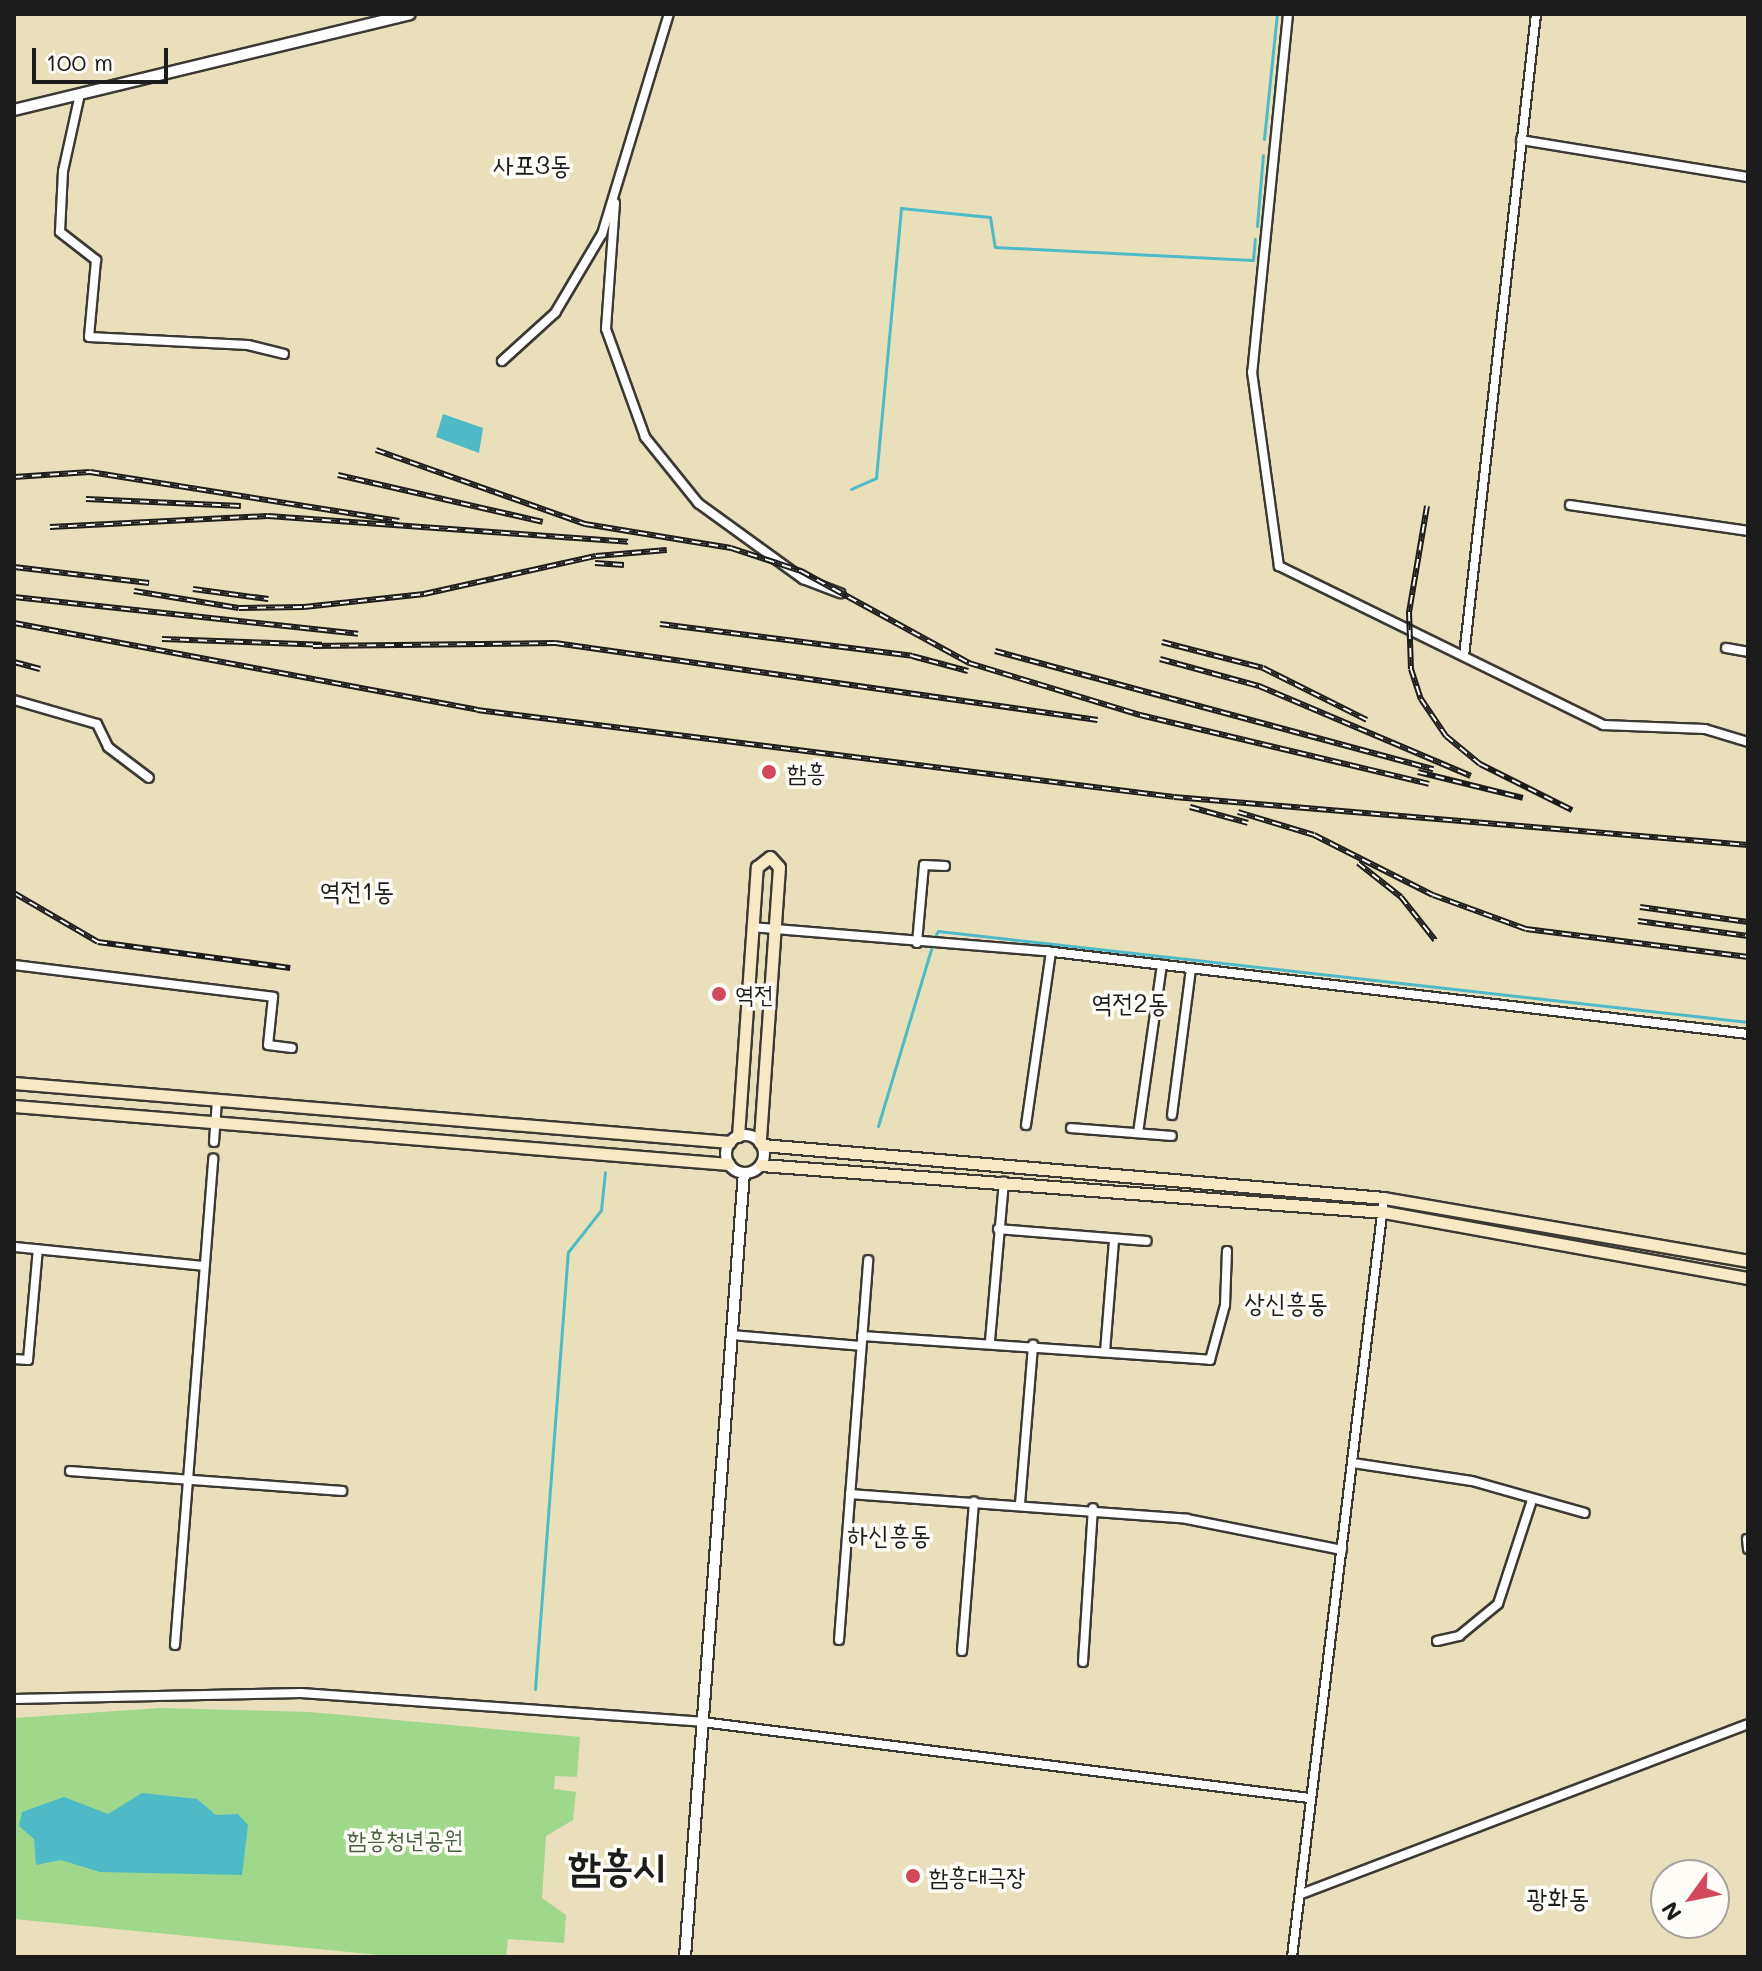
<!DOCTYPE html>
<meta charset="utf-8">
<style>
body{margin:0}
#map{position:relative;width:1762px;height:1971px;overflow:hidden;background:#e9dfba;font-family:Mali,"Poor Story",sans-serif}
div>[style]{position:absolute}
.green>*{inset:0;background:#9fd88a}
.water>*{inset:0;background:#4ebac8}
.stream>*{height:3px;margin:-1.5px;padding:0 1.5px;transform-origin:1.5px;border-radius:1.5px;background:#4ebac8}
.roads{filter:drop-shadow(2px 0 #3b3934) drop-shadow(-2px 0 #3b3934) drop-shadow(0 2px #3b3934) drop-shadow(0 -2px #3b3934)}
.minor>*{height:8px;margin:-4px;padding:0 4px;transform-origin:4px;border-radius:4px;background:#fff}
.tertiary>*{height:10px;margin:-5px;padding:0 5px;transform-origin:5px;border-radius:5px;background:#fff}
.tertiary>.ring{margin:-5px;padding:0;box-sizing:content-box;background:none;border:10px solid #fff;border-radius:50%}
.secondary>*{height:11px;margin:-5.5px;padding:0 5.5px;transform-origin:5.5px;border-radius:5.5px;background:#f7e9c3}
.rail>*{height:6px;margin-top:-3px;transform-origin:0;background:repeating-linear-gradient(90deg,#fdfcf7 0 9px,#1c1c1c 0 18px);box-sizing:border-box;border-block:2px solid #1c1c1c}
.dots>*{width:22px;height:22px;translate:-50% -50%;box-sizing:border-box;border:4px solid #fdfcf7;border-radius:50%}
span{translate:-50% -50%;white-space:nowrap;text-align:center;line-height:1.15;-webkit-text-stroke:7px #fdfcf7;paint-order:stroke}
.poi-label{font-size:24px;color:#1c1c1c}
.left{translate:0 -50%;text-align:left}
.park-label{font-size:24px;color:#4a5e42}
.neighbourhood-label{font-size:26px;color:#1c1c1c}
.town-label{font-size:40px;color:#1c1c1c;font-weight:700}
.frame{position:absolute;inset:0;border:16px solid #1c1c1c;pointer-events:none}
.north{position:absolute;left:1650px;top:1859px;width:80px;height:80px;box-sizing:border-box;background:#fdfcf7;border:2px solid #a3a29f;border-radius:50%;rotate:237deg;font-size:22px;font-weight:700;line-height:32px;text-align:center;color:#1c1c1c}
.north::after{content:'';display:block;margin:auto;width:28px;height:36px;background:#d1495b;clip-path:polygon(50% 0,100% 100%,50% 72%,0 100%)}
.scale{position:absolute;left:32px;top:48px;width:136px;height:36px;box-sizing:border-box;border:4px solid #1c1c1c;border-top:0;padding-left:10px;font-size:24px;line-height:28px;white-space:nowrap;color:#1c1c1c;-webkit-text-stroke:6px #fdfcf7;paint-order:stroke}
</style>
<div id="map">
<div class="green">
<div style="clip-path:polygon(160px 1708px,310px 1712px,580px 1737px,577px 1777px,555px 1776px,554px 1789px,576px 1792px,573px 1820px,546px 1836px,542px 1898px,566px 1915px,564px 1943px,508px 1939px,506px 1957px,400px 1957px,14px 1919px,14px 1718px)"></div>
</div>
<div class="water">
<div style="clip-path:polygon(443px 414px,483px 428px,479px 453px,436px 437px)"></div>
<div style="clip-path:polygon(142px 1793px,197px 1799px,216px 1815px,238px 1814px,248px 1825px,242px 1875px,100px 1872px,61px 1860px,36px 1865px,34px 1839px,19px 1826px,22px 1812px,64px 1797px,108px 1814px)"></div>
</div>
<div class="stream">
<div style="left:1264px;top:139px;width:126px;rotate:-84.1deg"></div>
<div style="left:1257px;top:226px;width:71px;rotate:-85.2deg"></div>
<div style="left:851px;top:489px;width:27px;rotate:-24deg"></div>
<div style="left:876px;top:478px;width:271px;rotate:-84.7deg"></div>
<div style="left:901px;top:208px;width:89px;rotate:5.8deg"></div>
<div style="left:990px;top:217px;width:30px;rotate:81deg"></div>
<div style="left:995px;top:247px;width:258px;rotate:2.9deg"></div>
<div style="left:1253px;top:260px;width:21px;rotate:-85deg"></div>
<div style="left:934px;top:938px;width:8px;rotate:-60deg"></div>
<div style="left:938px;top:931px;width:815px;rotate:6.41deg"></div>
<div style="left:878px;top:1126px;width:185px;rotate:-73.3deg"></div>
<div style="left:535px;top:1689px;width:438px;rotate:-85.7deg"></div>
<div style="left:568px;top:1252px;width:53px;rotate:-51.8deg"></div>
<div style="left:601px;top:1210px;width:38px;rotate:-84deg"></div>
</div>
<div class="roads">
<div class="minor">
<div style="left:1288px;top:14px;width:360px;rotate:95.7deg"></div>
<div style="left:1252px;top:372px;width:196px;rotate:82.1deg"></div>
<div style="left:1279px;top:566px;width:361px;rotate:26.1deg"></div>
<div style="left:1603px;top:725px;width:102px;rotate:2.2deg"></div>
<div style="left:1705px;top:729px;width:45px;rotate:16.8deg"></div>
<div style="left:80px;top:94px;width:79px;rotate:102.4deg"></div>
<div style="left:63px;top:171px;width:61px;rotate:92.8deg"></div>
<div style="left:60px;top:232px;width:46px;rotate:37.9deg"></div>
<div style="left:96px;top:260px;width:77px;rotate:95.2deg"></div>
<div style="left:89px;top:337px;width:159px;rotate:2.9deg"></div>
<div style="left:248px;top:345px;width:37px;rotate:14deg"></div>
<div style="left:1521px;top:140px;width:230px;rotate:9.3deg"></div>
<div style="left:615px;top:203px;width:126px;rotate:94.1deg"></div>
<div style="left:606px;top:329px;width:115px;rotate:70.1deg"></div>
<div style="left:645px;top:437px;width:85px;rotate:51.2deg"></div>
<div style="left:698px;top:503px;width:130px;rotate:35.9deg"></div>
<div style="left:803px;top:579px;width:40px;rotate:21deg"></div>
<div style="left:502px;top:361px;width:72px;rotate:-42.2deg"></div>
<div style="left:555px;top:313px;width:92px;rotate:-59.3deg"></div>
<div style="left:602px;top:234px;width:230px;rotate:-73.1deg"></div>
<div style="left:1570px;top:505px;width:180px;rotate:8.3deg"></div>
<div style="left:1726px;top:648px;width:22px;rotate:10deg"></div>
<div style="left:1464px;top:656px;width:646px;rotate:-83.6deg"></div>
<div style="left:14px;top:700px;width:86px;rotate:16.1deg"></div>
<div style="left:97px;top:724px;width:25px;rotate:64deg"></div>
<div style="left:108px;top:747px;width:51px;rotate:37.1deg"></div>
<div style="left:752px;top:927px;width:294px;rotate:4.7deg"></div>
<div style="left:1045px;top:951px;width:708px;rotate:6.73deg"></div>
<div style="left:917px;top:943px;width:78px;rotate:-84.9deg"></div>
<div style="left:924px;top:865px;width:21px;rotate:3deg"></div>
<div style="left:14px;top:965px;width:261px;rotate:7deg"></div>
<div style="left:273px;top:997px;width:48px;rotate:95.9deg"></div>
<div style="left:268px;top:1045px;width:24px;rotate:7deg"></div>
<div style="left:1172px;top:1115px;width:148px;rotate:-82.6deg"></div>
<div style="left:1026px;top:1125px;width:175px;rotate:-81.8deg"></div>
<div style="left:1071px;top:1128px;width:101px;rotate:4.5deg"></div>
<div style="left:1138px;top:1133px;width:170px;rotate:-81.9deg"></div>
<div style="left:214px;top:1142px;width:42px;rotate:-85.9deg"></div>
<div style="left:998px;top:1229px;width:149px;rotate:4.6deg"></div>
<div style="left:14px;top:1247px;width:191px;rotate:5.7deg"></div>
<div style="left:731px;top:1335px;width:130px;rotate:4.8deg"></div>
<div style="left:862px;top:1336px;width:349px;rotate:3.9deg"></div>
<div style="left:1210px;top:1360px;width:57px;rotate:-74.7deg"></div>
<div style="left:1225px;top:1305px;width:54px;rotate:-87.9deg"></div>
<div style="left:990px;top:1341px;width:160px;rotate:-85deg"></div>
<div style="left:1105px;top:1352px;width:113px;rotate:-85.4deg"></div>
<div style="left:14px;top:1359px;width:14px;rotate:4deg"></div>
<div style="left:28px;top:1360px;width:111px;rotate:-84.9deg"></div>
<div style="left:1353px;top:1463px;width:120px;rotate:8.6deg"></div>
<div style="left:1472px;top:1481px;width:117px;rotate:15.8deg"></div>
<div style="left:70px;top:1471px;width:273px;rotate:4.2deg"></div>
<div style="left:850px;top:1494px;width:338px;rotate:4.2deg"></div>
<div style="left:1187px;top:1519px;width:158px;rotate:11.3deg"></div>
<div style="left:1020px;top:1504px;width:160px;rotate:-85.3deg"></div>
<div style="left:1747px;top:1539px;width:10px;rotate:84deg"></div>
<div style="left:839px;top:1640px;width:381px;rotate:-85.6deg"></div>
<div style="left:1437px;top:1641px;width:23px;rotate:-13deg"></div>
<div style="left:1459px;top:1636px;width:50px;rotate:-39.4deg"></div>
<div style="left:1498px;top:1604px;width:109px;rotate:-71.9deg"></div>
<div style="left:175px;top:1645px;width:488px;rotate:-85.5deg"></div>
<div style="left:962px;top:1651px;width:150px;rotate:-85.4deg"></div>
<div style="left:1083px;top:1662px;width:154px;rotate:-86.3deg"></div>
<div style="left:14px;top:1699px;width:287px;rotate:-1.2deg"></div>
<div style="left:301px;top:1693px;width:402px;rotate:4.1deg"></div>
<div style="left:702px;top:1722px;width:613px;rotate:7.13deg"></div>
<div style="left:1301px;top:1894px;width:478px;rotate:-20.8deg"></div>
<div style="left:1292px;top:1957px;width:765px;rotate:-83.09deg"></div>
</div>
<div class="tertiary">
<div style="left:14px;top:110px;width:407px;rotate:-13.6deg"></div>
<div class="ring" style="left:726px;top:1135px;width:28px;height:28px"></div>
<div style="left:685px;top:1957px;width:786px;rotate:-85.7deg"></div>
</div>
<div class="secondary">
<div style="left:14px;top:1083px;width:718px;rotate:4.71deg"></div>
<div style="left:14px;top:1106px;width:717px;rotate:4.64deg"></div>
<div style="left:738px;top:1136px;width:270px;rotate:-86deg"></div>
<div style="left:757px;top:867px;width:16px;rotate:-38deg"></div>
<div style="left:770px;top:857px;width:13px;rotate:48deg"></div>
<div style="left:779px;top:867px;width:276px;rotate:94deg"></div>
<div style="left:762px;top:1145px;width:624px;rotate:4.87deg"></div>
<div style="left:1384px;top:1198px;width:369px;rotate:9.8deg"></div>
<div style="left:761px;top:1165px;width:625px;rotate:4.31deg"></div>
<div style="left:1384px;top:1212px;width:370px;rotate:10.3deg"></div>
</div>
</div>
<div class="rail">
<div style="left:376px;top:450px;width:222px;rotate:19.5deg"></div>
<div style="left:585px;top:524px;width:148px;rotate:9.3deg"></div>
<div style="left:731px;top:548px;width:74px;rotate:18.2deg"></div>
<div style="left:801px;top:571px;width:192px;rotate:28.7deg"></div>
<div style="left:969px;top:663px;width:179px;rotate:16.9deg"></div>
<div style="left:1140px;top:715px;width:297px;rotate:13.4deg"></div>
<div style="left:338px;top:475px;width:210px;rotate:12.9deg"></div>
<div style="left:14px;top:477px;width:76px;rotate:-3.8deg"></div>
<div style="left:90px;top:472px;width:313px;rotate:9deg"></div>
<div style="left:86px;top:499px;width:155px;rotate:2.6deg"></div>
<div style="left:1427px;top:506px;width:108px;rotate:99.6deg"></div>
<div style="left:1409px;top:612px;width:57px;rotate:88deg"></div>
<div style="left:1411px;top:669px;width:32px;rotate:72deg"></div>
<div style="left:1421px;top:699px;width:45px;rotate:56deg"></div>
<div style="left:1446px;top:736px;width:44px;rotate:39.5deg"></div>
<div style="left:1480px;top:764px;width:103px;rotate:26.6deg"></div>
<div style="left:50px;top:527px;width:218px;rotate:-2.9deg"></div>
<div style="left:268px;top:516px;width:361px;rotate:4.1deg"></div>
<div style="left:595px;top:563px;width:29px;rotate:4deg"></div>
<div style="left:14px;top:567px;width:136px;rotate:6.8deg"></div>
<div style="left:193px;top:589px;width:76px;rotate:7.6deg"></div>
<div style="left:134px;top:591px;width:106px;rotate:9.2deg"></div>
<div style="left:239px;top:608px;width:65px;rotate:-0.9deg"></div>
<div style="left:304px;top:607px;width:121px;rotate:-6.2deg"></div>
<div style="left:424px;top:594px;width:176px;rotate:-12.5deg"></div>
<div style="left:596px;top:556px;width:71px;rotate:-4.8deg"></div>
<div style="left:14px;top:597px;width:346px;rotate:6.1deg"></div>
<div style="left:14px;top:623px;width:471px;rotate:10.6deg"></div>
<div style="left:477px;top:710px;width:702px;rotate:7.11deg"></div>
<div style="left:1174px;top:797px;width:576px;rotate:4.78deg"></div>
<div style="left:660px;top:624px;width:254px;rotate:7.2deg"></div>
<div style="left:912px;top:656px;width:58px;rotate:15deg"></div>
<div style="left:162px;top:639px;width:160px;rotate:2.1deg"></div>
<div style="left:1162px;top:642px;width:104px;rotate:14.4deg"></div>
<div style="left:1263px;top:668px;width:116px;rotate:26.6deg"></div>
<div style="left:313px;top:646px;width:242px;rotate:-0.7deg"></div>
<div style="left:555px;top:643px;width:548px;rotate:8.07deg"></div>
<div style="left:995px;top:651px;width:454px;rotate:15.1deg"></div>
<div style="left:1160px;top:659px;width:103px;rotate:15.3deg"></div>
<div style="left:1259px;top:686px;width:230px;rotate:23deg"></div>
<div style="left:14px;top:662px;width:27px;rotate:15deg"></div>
<div style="left:1418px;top:772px;width:108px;rotate:13.9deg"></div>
<div style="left:1190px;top:807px;width:60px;rotate:15.4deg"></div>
<div style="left:1238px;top:812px;width:79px;rotate:16.8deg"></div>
<div style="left:1314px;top:835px;width:133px;rotate:26.8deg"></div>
<div style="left:1433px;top:895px;width:99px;rotate:20.1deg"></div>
<div style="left:1526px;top:929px;width:224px;rotate:7.2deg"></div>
<div style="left:1358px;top:863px;width:55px;rotate:38.3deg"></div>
<div style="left:1401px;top:897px;width:55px;rotate:51.7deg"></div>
<div style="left:14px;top:893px;width:97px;rotate:30.3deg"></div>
<div style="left:98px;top:942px;width:194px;rotate:7.7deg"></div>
<div style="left:1640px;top:907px;width:109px;rotate:7.9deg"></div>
<div style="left:1638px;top:921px;width:111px;rotate:7.8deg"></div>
</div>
<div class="dots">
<div style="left:769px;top:772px;background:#d1495b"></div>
<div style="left:719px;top:994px;background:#d1495b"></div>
<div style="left:913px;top:1876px;background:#d1495b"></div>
</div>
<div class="poi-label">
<span class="left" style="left:787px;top:772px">함흥</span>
<span class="left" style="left:735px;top:994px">역전</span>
<span class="left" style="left:929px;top:1876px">함흥대극장</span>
</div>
<div class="park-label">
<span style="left:405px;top:1839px">함흥청년공원</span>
</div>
<div class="neighbourhood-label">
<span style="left:532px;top:165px">사포3동</span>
<span style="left:357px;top:891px">역전1동</span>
<span style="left:1130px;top:1003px">역전2동</span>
<span style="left:1286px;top:1303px">상신흥동</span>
<span style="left:889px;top:1535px">하신흥동</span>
<span style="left:1558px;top:1898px">광화동</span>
</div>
<div class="town-label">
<span style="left:617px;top:1864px">함흥시</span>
</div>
<div class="frame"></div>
<div class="north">N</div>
<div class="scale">100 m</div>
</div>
